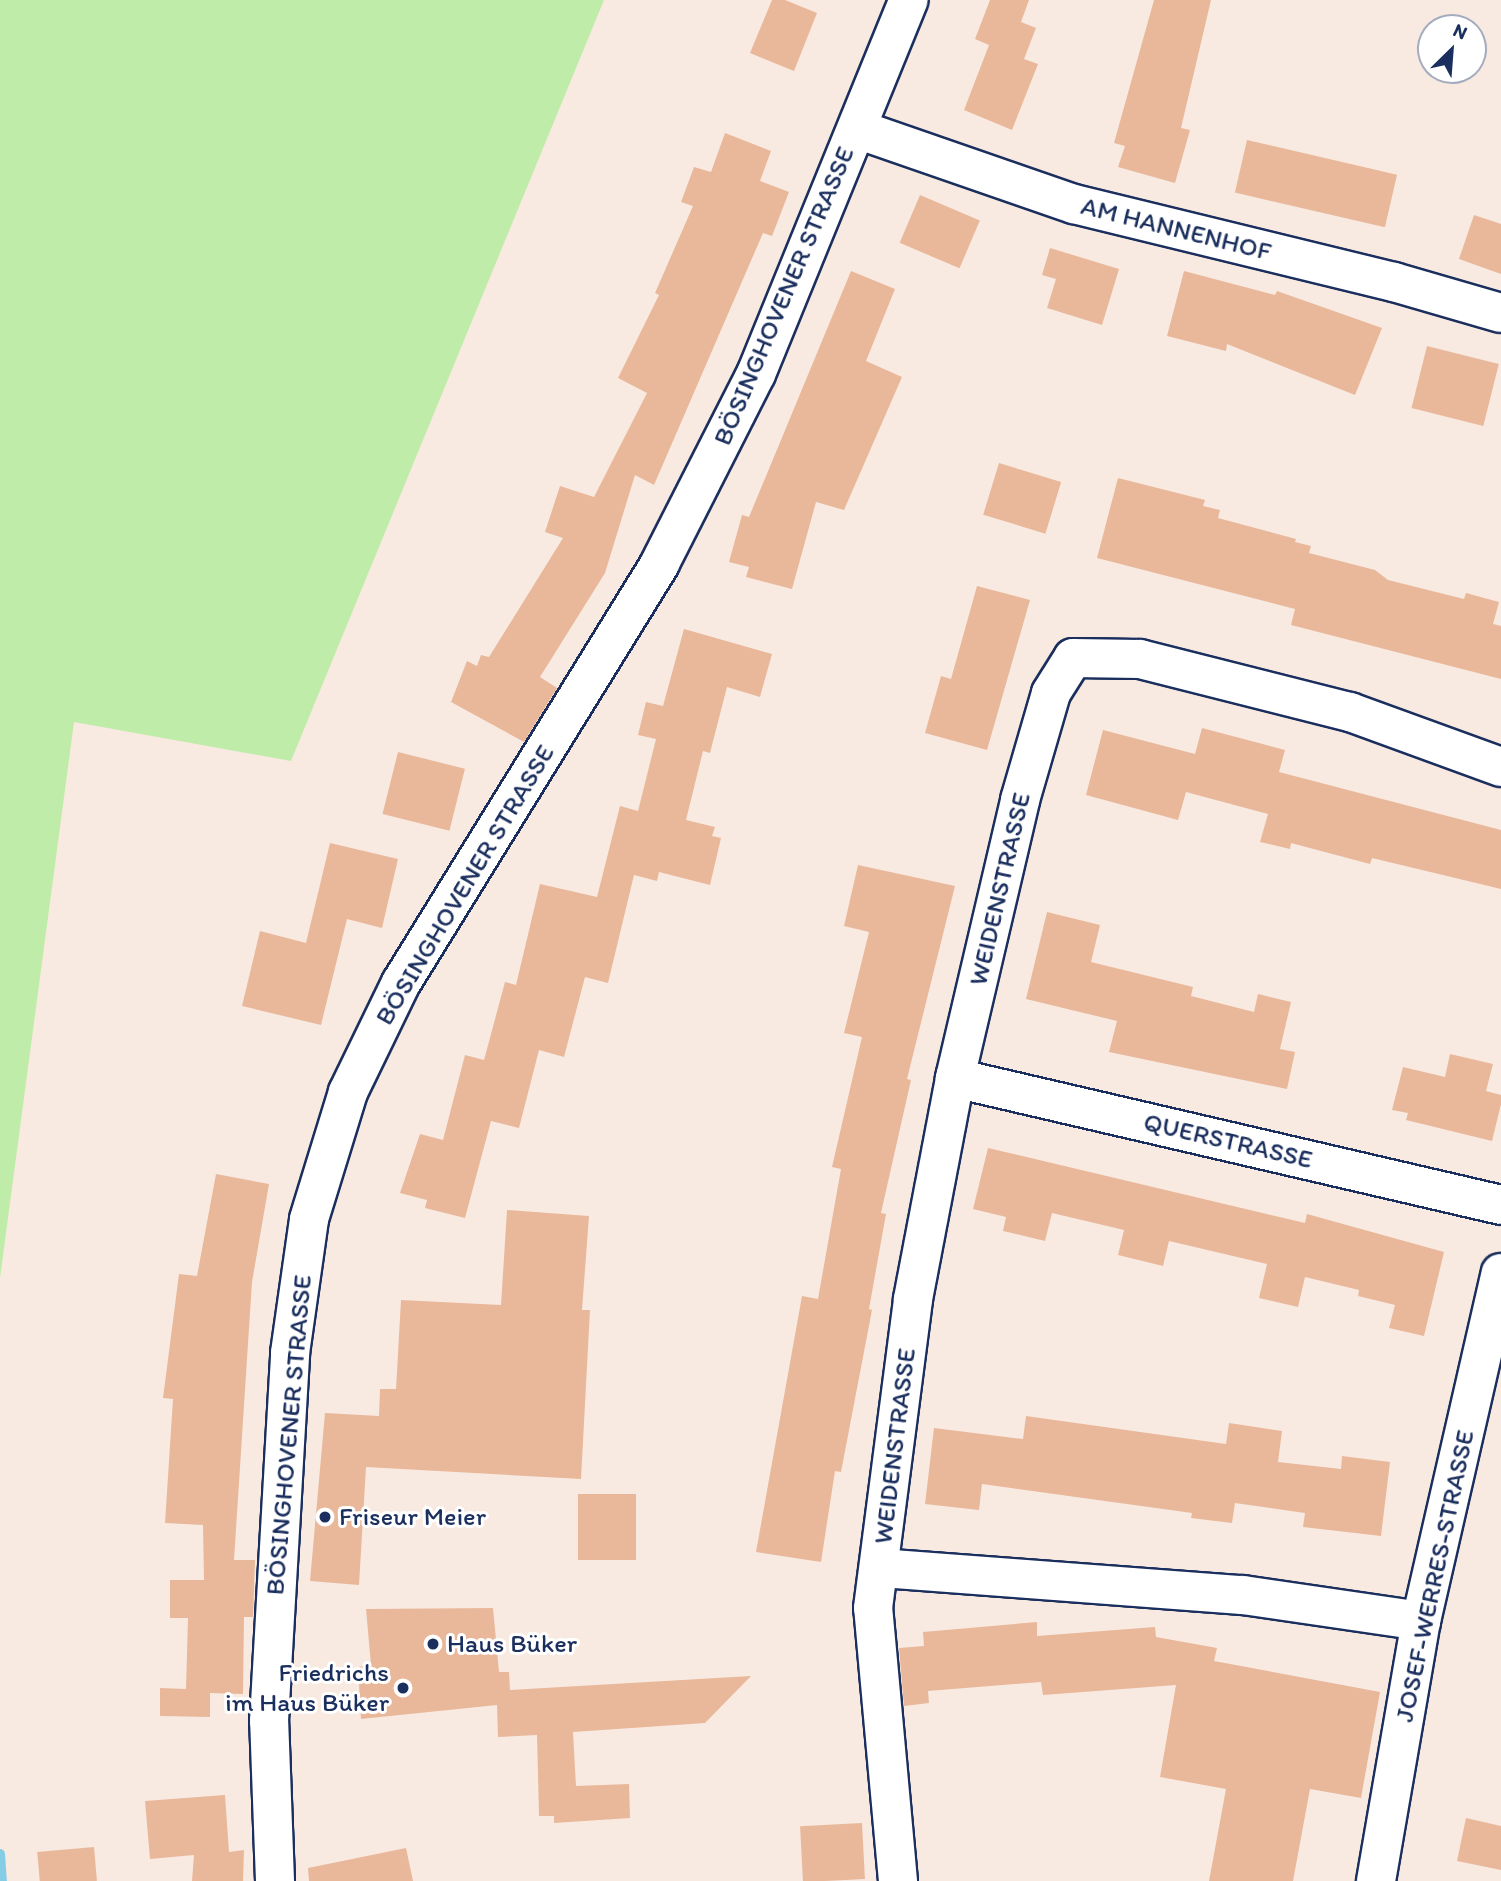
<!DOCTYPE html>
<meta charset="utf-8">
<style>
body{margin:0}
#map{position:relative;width:1501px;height:1881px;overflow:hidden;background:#f8eae1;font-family:Itim,sans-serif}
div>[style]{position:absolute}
.green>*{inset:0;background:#c0ecaa}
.stream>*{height:10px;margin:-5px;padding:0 5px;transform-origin:5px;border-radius:5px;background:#84cde5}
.building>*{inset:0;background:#e9b89b;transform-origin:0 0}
.roads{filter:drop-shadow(2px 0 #1b2f5e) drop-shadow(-2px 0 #1b2f5e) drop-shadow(0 2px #1b2f5e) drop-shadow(0 -2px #1b2f5e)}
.minor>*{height:38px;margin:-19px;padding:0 19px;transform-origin:19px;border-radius:19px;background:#fff}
.dots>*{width:19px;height:19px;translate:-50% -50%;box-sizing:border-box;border:4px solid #fff;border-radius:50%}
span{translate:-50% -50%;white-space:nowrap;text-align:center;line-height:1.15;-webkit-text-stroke:6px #fff;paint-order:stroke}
.street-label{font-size:26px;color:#1b2f5e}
.poi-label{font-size:26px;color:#1b2f5e}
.left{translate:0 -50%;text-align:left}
.right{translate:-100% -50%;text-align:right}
.north{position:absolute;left:1417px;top:14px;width:70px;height:70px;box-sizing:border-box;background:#fff;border:2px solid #a4acbf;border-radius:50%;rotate:25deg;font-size:19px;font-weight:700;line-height:28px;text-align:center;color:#1b2f5e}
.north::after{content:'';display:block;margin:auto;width:24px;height:32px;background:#1b2f5e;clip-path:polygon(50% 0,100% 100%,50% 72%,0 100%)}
</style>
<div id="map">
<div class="green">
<div style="clip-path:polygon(0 0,604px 0,291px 761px,74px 722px,0 1278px)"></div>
</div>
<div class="stream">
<div style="left:0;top:1854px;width:27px;rotate:86deg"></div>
</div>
<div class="building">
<div style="clip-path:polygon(772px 0,785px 0,817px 13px,794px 71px,750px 53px)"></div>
<div style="clip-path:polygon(990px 0,1029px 0,1021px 22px,1036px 28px,1024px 59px,1038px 64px,1012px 130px,964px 110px,989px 45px,975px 39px)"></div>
<div style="clip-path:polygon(1154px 0,1211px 0,1181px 128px,1190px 130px,1175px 183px,1118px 167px,1125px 146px,1114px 143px)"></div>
<div style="clip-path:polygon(725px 133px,771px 151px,760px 181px,789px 192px,772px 236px,763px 233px,654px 485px,635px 475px,605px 573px,540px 677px,557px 688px,524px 742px,451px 702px,467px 661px,477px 666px,481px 655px,489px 657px,563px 538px,545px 532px,560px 486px,594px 497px,647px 393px,618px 378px,659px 295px,655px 293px,693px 206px,681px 202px,694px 167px,711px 172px)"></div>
<div style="left:1247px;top:140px;width:154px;height:54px;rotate:13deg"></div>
<div style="left:920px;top:195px;width:65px;height:52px;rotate:23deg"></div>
<div style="clip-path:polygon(1474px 215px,1501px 224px,1501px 274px,1459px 259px)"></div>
<div style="clip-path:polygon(1050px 248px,1119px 269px,1102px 325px,1047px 308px,1056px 279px,1042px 275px)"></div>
<div style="clip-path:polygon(851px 271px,895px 289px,866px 361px,902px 377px,844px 510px,816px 502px,792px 589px,746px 577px,749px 567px,729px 562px,742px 515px,749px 517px)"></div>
<div style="clip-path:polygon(1184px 271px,1275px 295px,1277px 291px,1382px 328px,1355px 395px,1227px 344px,1226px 351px,1167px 336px)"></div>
<div style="left:1427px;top:346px;width:74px;height:64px;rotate:14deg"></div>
<div style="left:999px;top:463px;width:65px;height:54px;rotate:17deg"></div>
<div style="clip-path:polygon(1118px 478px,1205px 500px,1203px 506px,1220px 510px,1218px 518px,1296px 539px,1295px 542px,1311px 546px,1309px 553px,1375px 570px,1388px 580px,1464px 599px,1466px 593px,1499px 602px,1493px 624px,1501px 626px,1501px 679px,1291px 625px,1295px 609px,1097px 558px)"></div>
<div style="clip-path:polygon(977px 586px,1030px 600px,987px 750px,925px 733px,941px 676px,951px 679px)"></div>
<div style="clip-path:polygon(684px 629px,772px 654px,760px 697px,727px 687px,710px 753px,703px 751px,686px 820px,715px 827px,712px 836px,721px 838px,710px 885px,659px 872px,657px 881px,634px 875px,608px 983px,585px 977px,564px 1057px,539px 1050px,519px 1128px,491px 1121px,465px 1218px,425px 1208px,427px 1200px,400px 1193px,420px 1134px,443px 1140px,465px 1055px,484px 1060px,505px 982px,516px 985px,540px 884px,597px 897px,620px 806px,638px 811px,656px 739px,638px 735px,646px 702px,663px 706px)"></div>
<div style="clip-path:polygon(1202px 728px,1285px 750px,1279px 772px,1501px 830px,1501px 889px,1372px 858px,1370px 864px,1291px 843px,1290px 849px,1260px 842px,1268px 814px,1186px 792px,1178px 820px,1086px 795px,1103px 730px,1195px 754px)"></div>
<div style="left:398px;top:752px;width:69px;height:64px;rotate:14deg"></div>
<div style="clip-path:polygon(330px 843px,398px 859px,382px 928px,347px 919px,321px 1025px,242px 1006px,260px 931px,306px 943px)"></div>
<div style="clip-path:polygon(858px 865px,955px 886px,907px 1079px,911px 1080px,881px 1213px,886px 1214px,869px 1309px,872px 1310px,841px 1472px,835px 1471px,821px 1562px,756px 1552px,802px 1296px,818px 1299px,841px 1169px,832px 1167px,862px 1037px,844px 1033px,869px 932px,844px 926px)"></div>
<div style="clip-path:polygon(1047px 912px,1100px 925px,1091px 962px,1193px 987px,1191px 996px,1254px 1012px,1258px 994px,1291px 1002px,1280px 1049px,1295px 1052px,1287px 1089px,1109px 1052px,1117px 1021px,1026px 999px)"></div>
<div style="clip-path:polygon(1450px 1054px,1493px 1064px,1486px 1091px,1501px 1095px,1501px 1104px,1492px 1141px,1406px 1120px,1408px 1113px,1392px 1110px,1403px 1067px,1445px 1077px)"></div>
<div style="clip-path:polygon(988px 1148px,1305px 1223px,1307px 1214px,1444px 1252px,1424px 1336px,1389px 1328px,1395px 1305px,1358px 1296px,1359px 1290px,1305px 1277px,1298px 1307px,1259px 1298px,1267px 1264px,1169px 1241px,1163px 1266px,1118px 1255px,1124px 1230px,1052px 1213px,1045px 1241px,1003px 1231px,1006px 1217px,973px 1209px)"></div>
<div style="clip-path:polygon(216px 1174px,269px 1184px,252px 1282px,234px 1560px,255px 1560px,253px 1617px,244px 1617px,243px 1694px,210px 1693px,210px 1717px,160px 1716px,160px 1688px,186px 1689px,188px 1618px,170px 1618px,170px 1580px,204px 1580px,203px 1525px,165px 1523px,173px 1399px,163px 1398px,179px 1274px,197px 1276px)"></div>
<div style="clip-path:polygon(507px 1210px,589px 1216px,582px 1310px,590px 1310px,581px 1479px,366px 1467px,359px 1585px,310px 1581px,325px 1413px,379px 1416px,380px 1389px,396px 1389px,401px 1300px,501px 1305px)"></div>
<div style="clip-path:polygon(1026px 1416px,1226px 1444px,1229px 1423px,1282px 1431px,1278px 1462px,1341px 1469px,1342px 1456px,1390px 1462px,1381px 1536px,1303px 1527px,1305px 1513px,1235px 1503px,1232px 1523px,1191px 1518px,1192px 1513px,982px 1484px,979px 1510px,925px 1504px,934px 1428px,1023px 1439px)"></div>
<div style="left:578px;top:1494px;width:58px;height:66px"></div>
<div style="clip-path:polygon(493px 1608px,499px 1672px,509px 1672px,510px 1690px,751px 1676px,705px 1723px,573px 1732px,576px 1786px,629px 1784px,630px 1818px,554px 1823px,554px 1816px,539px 1816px,537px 1735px,498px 1737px,497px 1705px,361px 1719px,358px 1667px,371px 1665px,366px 1609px)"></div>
<div style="clip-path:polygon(1037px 1622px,1037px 1636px,1155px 1627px,1156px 1637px,1217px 1648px,1214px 1661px,1380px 1692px,1361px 1798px,1310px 1789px,1293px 1881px,1209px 1881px,1226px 1789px,1160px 1777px,1176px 1685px,1043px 1695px,1041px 1682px,928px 1691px,929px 1703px,904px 1706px,899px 1648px,924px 1646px,923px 1632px)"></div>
<div style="clip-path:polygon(225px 1795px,229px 1852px,244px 1850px,243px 1881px,192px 1881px,194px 1855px,150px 1859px,145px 1801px)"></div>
<div style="clip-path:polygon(1466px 1818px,1501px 1826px,1501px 1870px,1457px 1861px)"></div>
<div style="left:862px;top:1823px;width:56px;height:62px;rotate:87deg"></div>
<div style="left:94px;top:1847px;width:34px;height:57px;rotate:85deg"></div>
<div style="clip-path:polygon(406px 1848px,413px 1881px,309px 1881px,308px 1868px)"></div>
</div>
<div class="roads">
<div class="minor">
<div style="left:857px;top:129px;width:230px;rotate:19.1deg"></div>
<div style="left:1074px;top:204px;width:329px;rotate:13.7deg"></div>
<div style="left:1394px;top:282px;width:111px;rotate:16.2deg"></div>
<div style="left:955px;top:1078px;width:561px;rotate:13.09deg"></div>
<div style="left:881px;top:1568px;width:363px;rotate:4.3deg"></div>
<div style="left:1243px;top:1595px;width:180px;rotate:8.3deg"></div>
<div style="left:275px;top:1881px;width:160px;rotate:-92.1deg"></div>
<div style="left:269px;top:1721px;width:369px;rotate:-86.7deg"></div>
<div style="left:290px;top:1353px;width:135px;rotate:-81.9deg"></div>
<div style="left:309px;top:1219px;width:133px;rotate:-72.9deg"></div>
<div style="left:348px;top:1092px;width:121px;rotate:-64.1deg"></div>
<div style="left:401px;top:983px;width:493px;rotate:-58.3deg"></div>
<div style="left:660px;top:563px;width:212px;rotate:-63.1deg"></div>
<div style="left:756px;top:374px;width:404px;rotate:-67.8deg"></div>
<div style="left:898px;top:1881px;width:274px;rotate:-95.2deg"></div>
<div style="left:873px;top:1608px;width:312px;rotate:-82.6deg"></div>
<div style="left:913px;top:1299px;width:225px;rotate:-79.2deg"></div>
<div style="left:955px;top:1078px;width:285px;rotate:-76.8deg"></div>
<div style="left:1020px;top:800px;width:111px;rotate:-73.8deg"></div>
<div style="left:1051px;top:693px;width:41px;rotate:-57.8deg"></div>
<div style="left:1073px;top:658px;width:67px;rotate:0.9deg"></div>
<div style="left:1140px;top:659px;width:217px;rotate:14.2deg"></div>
<div style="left:1350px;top:712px;width:161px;rotate:20deg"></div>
<div style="left:1376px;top:1881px;width:264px;rotate:-80.2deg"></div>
<div style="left:1421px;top:1621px;width:357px;rotate:-77.1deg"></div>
</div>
</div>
<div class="dots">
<div style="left:325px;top:1517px;background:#1b2f5e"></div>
<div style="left:433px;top:1644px;background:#1b2f5e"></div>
<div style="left:403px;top:1688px;background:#1b2f5e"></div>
</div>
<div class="street-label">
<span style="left:1176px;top:229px;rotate:14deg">AM HANNENHOF</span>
<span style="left:784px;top:296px;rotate:-67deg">BÖSINGHOVENER STRASSE</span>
<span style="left:465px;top:885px;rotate:-59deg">BÖSINGHOVENER STRASSE</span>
<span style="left:1000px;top:889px;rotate:-77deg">WEIDENSTRASSE</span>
<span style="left:1228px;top:1141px;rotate:13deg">QUERSTRASSE</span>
<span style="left:289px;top:1435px;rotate:-85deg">BÖSINGHOVENER STRASSE</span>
<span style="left:895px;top:1446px;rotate:-83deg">WEIDENSTRASSE</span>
<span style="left:1435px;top:1576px;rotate:-78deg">JOSEF-WERRES-STRASSE</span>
</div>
<div class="poi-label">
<span class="left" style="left:339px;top:1517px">Friseur Meier</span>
<span class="left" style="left:447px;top:1644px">Haus Büker</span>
<span class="right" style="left:389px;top:1688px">Friedrichs<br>im Haus Büker</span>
</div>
<div class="north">N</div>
</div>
